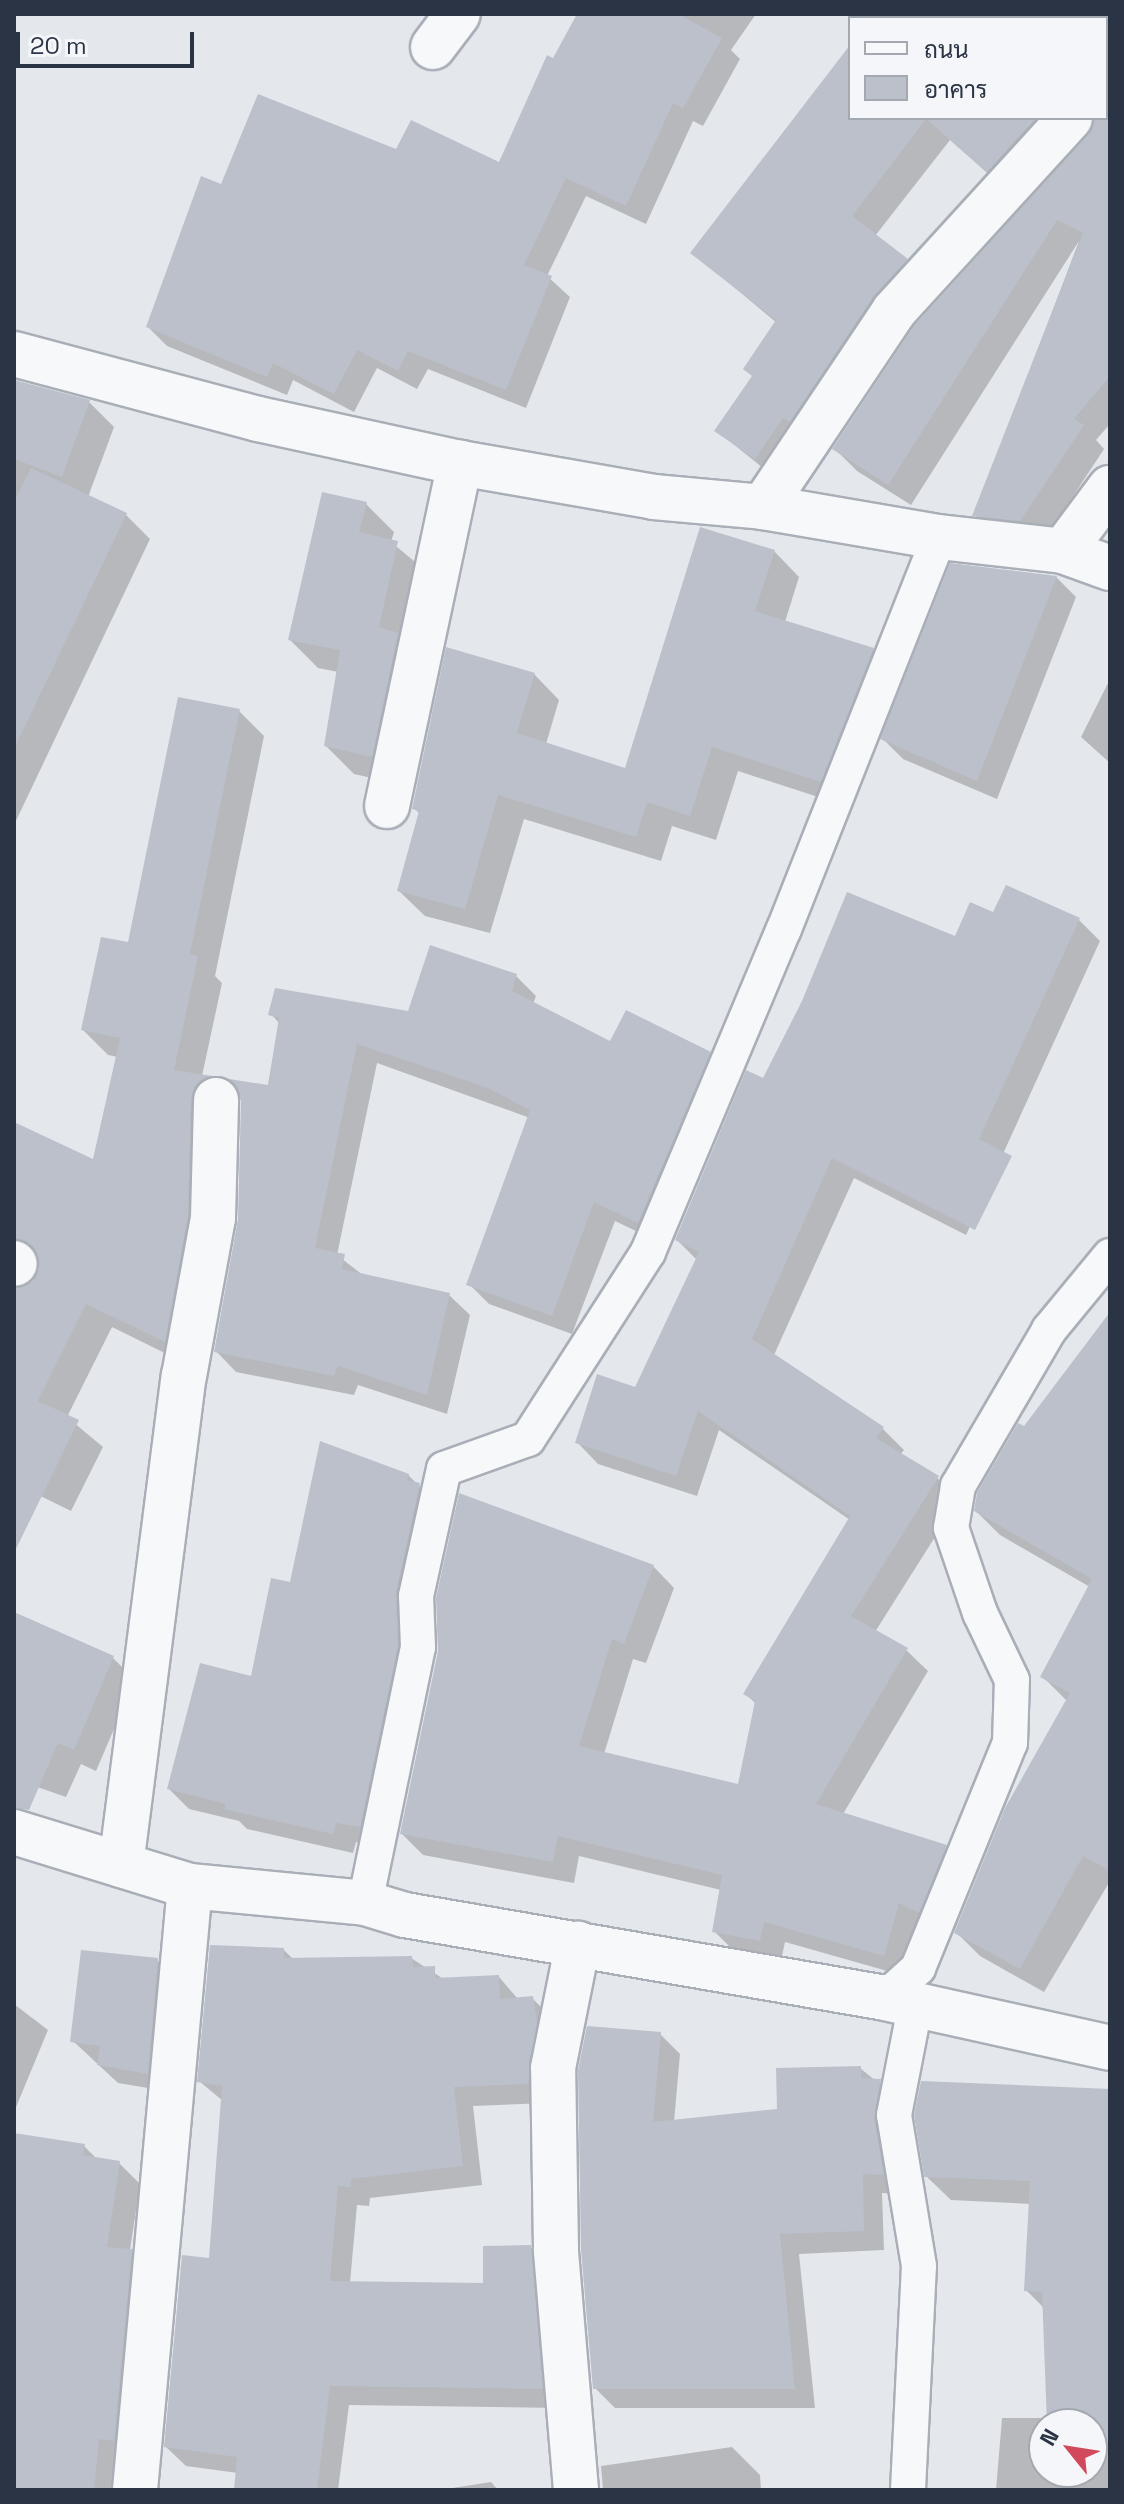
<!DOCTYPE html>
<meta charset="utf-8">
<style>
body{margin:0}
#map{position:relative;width:1124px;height:2504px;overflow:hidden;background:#e4e7ec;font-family:"Space Grotesk",Sarabun,sans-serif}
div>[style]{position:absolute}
.shadow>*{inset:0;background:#0003}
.building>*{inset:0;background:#bbc0ca}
.roads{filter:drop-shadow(2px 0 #a9aeb7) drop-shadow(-2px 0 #a9aeb7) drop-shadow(0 2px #a9aeb7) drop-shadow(0 -2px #a9aeb7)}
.service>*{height:34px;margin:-17px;padding:0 17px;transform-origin:17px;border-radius:17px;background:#f7f8fa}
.minor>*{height:44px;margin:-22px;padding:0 22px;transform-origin:22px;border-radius:22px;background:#f7f8fa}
.tertiary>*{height:44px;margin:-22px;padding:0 22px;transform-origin:22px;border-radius:22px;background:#f7f8fa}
span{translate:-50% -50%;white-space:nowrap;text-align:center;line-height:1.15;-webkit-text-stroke:6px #f4f6f9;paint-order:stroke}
.frame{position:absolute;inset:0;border:16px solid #2b3445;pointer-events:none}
.legend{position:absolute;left:848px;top:16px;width:260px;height:104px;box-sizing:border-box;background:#f4f6f9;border:2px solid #a4a8b1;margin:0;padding:10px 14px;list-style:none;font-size:24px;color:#2b3445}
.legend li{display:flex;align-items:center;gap:16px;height:40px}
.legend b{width:40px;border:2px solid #a4a8b1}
.north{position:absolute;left:1028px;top:2408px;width:80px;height:80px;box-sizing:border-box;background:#f4f6f9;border:2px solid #a4a8b1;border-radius:50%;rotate:300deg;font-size:22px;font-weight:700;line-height:32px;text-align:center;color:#2b3445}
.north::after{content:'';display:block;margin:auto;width:28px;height:36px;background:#d1495b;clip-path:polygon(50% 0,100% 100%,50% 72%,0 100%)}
.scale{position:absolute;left:16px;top:32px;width:178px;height:36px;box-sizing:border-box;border:4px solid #2b3445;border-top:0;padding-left:10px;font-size:24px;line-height:28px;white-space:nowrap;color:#2b3445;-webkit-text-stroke:6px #f4f6f9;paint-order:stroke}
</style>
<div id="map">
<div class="shadow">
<div style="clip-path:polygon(579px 14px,756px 14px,731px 50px,740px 59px,703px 126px,693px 121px,646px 224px,586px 196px,547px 276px,570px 297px,526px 408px,428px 369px,417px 389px,377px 368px,354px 412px,293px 380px,287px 395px,167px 346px,148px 327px,223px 187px,397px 152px,500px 165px)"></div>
<div style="clip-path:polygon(911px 14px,1110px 14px,1110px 87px,1106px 92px,1106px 18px,907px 18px)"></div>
<div style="clip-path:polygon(850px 49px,850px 118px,1090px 118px,1010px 193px,950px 140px,875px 236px,928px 282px,778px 480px,717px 431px,753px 377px,777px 323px,692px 252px)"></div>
<div style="clip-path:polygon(1110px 104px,1110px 424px,1096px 440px,1104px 449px,1043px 542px,997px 537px,975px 515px,1079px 241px,911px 505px,857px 471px,835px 449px,1090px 136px,1094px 118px,1106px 118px)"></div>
<div style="clip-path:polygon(14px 382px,89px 402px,114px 427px,88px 497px,125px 514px,150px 539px,14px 825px)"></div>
<div style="clip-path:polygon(366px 504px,394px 532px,391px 542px,426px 571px,399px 784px,354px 774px,326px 746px,338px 672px,318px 668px,290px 640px)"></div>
<div style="clip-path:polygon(774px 551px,799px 577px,785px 622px,873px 650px,898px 675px,846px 806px,738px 771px,716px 840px,672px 826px,661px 861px,524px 819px,490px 933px,425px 916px,399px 891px,420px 814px,414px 808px,534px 674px,559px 700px,546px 744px,626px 771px)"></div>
<div style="clip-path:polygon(951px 566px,1056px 577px,1076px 597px,997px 799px,903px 759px,883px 739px)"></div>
<div style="clip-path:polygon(1110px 679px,1110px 763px,1081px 737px)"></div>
<div style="clip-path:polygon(evenodd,239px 711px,264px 736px,215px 976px,222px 983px,202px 1076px,211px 1078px,235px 1102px,189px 1365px,112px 1327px,67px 1417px,103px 1447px,71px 1511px,14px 1483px,14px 1124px,95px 1162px,118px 1057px,108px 1055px,83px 1030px,130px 945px,239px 711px,34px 1263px,40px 1264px,35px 1282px,15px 1289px,20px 1271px,34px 1263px)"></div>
<div style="clip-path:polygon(994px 914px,1079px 920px,1100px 941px,966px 1235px,854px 1178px,774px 1355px,883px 1429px,904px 1450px,900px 1455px,937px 1478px,959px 1499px,875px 1632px,906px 1650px,928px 1671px,843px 1814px,945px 1847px,967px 1868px,905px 1976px,785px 1942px,781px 1961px,736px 1953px,714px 1931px,721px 1890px,579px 1856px,574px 1883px,423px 1855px,402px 1834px,653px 1566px,674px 1588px,646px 1663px,633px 1659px,604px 1754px,739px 1786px,756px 1704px,746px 1694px,850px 1520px,719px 1430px,697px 1496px,598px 1464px,577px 1442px,636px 1389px,697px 1260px,677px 1240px,764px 1081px)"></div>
<div style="clip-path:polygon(516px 976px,536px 996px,533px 1004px,611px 1044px,709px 1054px,729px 1074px,659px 1242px,615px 1221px,572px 1334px,489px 1304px,469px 1284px,530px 1118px,377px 1063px,337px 1255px,364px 1276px,449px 1295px,470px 1315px,447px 1414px,358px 1385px,354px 1395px,236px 1372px,216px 1351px,280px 1024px,271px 1014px,410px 1013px)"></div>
<div style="clip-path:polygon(1110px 1315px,1110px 1881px,1044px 1992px,980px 1956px,956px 1932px,1067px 1701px,1042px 1676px,1090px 1587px,1000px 1535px,976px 1511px,1024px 1429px)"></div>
<div style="clip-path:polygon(408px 1475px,439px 1505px,380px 1846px,356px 1842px,353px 1853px,247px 1829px,239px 1821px,189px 1809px,169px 1789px,252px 1679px,292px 1584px)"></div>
<div style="clip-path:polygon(14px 1617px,113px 1658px,135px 1680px,96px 1771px,81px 1764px,66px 1797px,14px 1779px)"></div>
<div style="clip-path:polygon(284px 1950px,293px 1959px,411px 1958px,445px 1980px,499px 1977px,518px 1999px,533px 1999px,552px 2018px,547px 2103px,473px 2106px,482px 2185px,370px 2198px,369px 2206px,357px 2205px,350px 2283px,485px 2285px,530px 2247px,550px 2267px,561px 2408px,349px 2405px,338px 2490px,236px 2490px,238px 2473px,186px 2466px,166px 2447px,211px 2260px,223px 2101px,199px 2081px)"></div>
<div style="clip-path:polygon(157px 1960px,176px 1979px,166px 2091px,118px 2083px,73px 2041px)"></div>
<div style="clip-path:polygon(14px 2004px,48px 2030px,14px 2112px)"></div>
<div style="clip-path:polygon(660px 2034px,680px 2054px,674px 2122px,779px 2111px,860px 2068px,900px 2101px,903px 2194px,882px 2193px,884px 2250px,799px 2254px,815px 2408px,615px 2408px,595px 2388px)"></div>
<div style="clip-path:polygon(evenodd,1110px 2091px,1110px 2490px,996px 2490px,1002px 2418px,1049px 2418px,1045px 2309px,1026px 2290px,1031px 2204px,951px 2200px,926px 2176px,1110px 2091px,1044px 2424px,1092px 2424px,1092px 2472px,1044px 2472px,1044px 2424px)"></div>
<div style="clip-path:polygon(14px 2135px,84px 2146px,97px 2159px,119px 2163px,140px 2184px,130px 2250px,152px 2272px,125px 2490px,14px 2490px)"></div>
<div style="clip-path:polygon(732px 2447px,760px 2475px,761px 2490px,603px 2490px,601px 2466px)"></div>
<div style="clip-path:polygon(491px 2482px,498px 2490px,440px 2490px)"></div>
</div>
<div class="building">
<div style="clip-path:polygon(577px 14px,678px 14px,722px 38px,683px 108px,673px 103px,626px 206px,566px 178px,524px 265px,552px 276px,506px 390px,408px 351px,398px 371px,357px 350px,334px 394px,273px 363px,267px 377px,146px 327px,201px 176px,221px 184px,258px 94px,396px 149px,411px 120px,499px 162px,547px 55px,553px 58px)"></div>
<div style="clip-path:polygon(850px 45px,850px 118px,1036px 118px,987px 172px,926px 119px,852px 216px,908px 259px,873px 297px,790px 422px,783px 418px,755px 459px,714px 431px,752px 376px,743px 369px,776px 320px,690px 253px)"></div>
<div style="clip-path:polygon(1094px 118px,1110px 118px,1110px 376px,1074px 419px,1084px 425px,1020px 521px,972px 516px,1083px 233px,1057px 220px,888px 485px,832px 449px,914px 326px,1088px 135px)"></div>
<div style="clip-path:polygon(14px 380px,90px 400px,62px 477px,14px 459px)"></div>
<div style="clip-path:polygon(31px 468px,127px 513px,14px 749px,14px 502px)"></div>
<div style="clip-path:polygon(322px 492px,367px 502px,359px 532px,398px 541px,379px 627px,398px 633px,372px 757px,324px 746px,340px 650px,288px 640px)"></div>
<div style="clip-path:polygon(700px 527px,775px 550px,755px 611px,874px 648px,821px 782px,712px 747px,690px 816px,647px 802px,636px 837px,498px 795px,465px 909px,397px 891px,419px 811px,412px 809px,446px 647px,535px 673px,517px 733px,625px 768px)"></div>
<div style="clip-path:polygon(950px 563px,1057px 576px,977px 781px,880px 739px)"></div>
<div style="clip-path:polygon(178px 697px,240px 709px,190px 954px,198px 956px,174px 1070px,212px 1076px,195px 1086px,191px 1099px,188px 1215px,165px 1342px,86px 1304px,38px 1401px,79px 1420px,14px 1553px,14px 1288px,32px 1282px,39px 1270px,33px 1246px,14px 1239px,14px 1122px,93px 1159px,120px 1038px,81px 1030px,101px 937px,128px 942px)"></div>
<div style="clip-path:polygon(1006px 885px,1080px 918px,979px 1139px,1012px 1156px,975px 1230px,832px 1158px,752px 1339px,884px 1427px,876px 1438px,939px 1476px,851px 1616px,908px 1648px,816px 1804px,947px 1845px,919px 1913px,899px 1903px,884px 1956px,764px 1922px,760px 1941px,712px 1932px,722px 1875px,558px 1836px,553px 1862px,400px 1834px,438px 1651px,436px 1598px,459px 1493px,654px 1565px,624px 1644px,612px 1639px,579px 1746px,738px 1784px,755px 1701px,743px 1694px,850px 1516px,698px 1411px,676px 1476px,575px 1443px,597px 1374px,635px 1387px,699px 1252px,675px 1240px,746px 1070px,763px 1078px,802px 1001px,847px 892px,955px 936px,970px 902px,993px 912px)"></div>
<div style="clip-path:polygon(430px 945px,517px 974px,512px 991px,610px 1041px,626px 1010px,711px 1052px,638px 1223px,594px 1202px,552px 1316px,466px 1285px,530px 1110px,488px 1088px,357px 1044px,315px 1248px,345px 1254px,342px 1269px,450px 1293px,427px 1395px,338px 1366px,334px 1376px,214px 1352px,238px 1219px,241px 1101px,229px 1079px,268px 1085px,279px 1018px,268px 1015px,275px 988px,408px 1011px)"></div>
<div style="clip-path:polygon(1110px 1312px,1110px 1871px,1083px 1856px,1020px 1969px,954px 1933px,1005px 1808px,1070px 1693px,1040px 1677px,1092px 1579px,974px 1511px,977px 1493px,1018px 1423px,1024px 1426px)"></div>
<div style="clip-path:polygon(320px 1441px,409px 1474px,407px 1480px,420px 1483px,396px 1592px,398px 1645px,360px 1827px,336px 1823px,333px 1834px,224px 1809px,226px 1804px,167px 1789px,200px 1663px,251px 1676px,271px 1578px,290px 1582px)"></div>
<div style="clip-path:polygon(14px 1612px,114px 1656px,74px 1750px,58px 1743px,29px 1810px,14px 1808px)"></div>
<div style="clip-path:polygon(210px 1945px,284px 1948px,284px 1958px,412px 1956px,413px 1967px,435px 1966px,435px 1978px,499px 1975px,500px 1999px,533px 1996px,537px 2022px,528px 2084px,454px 2087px,463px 2166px,351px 2179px,351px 2187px,338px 2186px,330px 2281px,483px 2283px,483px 2246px,531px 2245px,543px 2389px,330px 2386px,317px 2490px,234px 2490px,237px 2457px,164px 2447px,182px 2255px,209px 2258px,222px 2086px,197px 2082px)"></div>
<div style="clip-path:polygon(81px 1950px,158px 1958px,148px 2074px,97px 2065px,100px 2046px,70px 2042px)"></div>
<div style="clip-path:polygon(587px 2026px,661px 2032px,653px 2122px,777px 2109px,776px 2068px,861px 2066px,861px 2078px,881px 2079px,874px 2118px,884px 2175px,863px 2174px,864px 2231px,780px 2234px,795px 2389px,593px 2389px,581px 2249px,578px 2070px)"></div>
<div style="clip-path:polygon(921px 2081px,1110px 2089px,1110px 2457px,1092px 2457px,1092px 2424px,1047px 2424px,1042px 2292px,1024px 2291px,1030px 2181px,924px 2177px,914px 2115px)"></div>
<div style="clip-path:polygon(14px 2133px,85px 2144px,83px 2155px,120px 2161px,107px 2247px,132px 2249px,114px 2441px,99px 2439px,94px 2490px,14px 2490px)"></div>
</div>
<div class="roads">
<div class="service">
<div style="left:365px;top:1903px;width:261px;rotate:-78.3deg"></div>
<div style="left:418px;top:1647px;width:51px;rotate:-92.2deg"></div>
<div style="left:416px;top:1596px;width:130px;rotate:-77.6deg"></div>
<div style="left:444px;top:1469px;width:89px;rotate:-19.7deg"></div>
<div style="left:528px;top:1439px;width:222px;rotate:-57.3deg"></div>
<div style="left:648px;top:1252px;width:350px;rotate:-67.2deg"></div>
<div style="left:784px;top:929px;width:422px;rotate:-68.4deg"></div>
<div style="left:885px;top:1998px;width:45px;rotate:-42.3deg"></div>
<div style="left:918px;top:1968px;width:243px;rotate:-67.8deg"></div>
<div style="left:1010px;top:1743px;width:63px;rotate:-88.2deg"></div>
<div style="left:1012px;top:1680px;width:74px;rotate:-115.5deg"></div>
<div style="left:980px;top:1613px;width:90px;rotate:-108.8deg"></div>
<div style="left:951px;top:1528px;width:43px;rotate:-80.5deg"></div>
<div style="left:958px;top:1486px;width:181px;rotate:-59.7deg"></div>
<div style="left:1049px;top:1330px;width:96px;rotate:-50.5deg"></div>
<div style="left:908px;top:2490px;width:224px;rotate:-87.2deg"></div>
<div style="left:919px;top:2266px;width:153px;rotate:-99.4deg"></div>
<div style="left:894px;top:2115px;width:110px;rotate:-79deg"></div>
</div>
<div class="minor">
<div style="left:433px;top:47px;width:41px;rotate:-52.9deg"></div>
<div style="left:1106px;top:80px;width:6px;rotate:-45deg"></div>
<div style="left:14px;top:354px;width:253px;rotate:14.9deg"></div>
<div style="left:258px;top:419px;width:207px;rotate:12.3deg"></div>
<div style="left:460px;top:463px;width:197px;rotate:9.9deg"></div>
<div style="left:654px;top:497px;width:109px;rotate:5.2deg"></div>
<div style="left:763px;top:507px;width:179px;rotate:9.7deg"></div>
<div style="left:939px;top:537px;width:125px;rotate:6.4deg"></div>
<div style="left:1063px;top:551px;width:50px;rotate:19.9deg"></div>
<div style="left:763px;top:507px;width:236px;rotate:-56.2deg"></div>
<div style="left:894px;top:311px;width:261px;rotate:-47.6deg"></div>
<div style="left:1063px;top:551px;width:79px;rotate:-53.3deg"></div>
<div style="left:387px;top:806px;width:351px;rotate:-78deg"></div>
<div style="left:14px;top:1263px;width:1px;rotate:45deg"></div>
<div style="left:121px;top:1865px;width:493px;rotate:-82.7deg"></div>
<div style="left:184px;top:1376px;width:161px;rotate:-79.6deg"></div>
<div style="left:213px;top:1218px;width:118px;rotate:-88.5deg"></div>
<div style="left:135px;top:2490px;width:606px;rotate:-84.8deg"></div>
<div style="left:576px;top:2490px;width:241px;rotate:-94.8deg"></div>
<div style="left:556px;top:2250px;width:182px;rotate:-90.9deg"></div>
<div style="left:553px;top:2068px;width:127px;rotate:-78.7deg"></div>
</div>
<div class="tertiary">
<div style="left:14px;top:1832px;width:184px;rotate:17.1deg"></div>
<div style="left:190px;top:1886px;width:176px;rotate:5.5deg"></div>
<div style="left:365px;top:1903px;width:42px;rotate:16.7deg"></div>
<div style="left:405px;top:1915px;width:487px;rotate:9.8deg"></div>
<div style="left:885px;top:1998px;width:230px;rotate:12.5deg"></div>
</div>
</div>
<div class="frame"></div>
<ul class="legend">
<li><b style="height:10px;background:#f7f8fa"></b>ถนน</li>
<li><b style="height:22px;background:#bbc0ca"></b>อาคาร</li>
</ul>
<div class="north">N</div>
<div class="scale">20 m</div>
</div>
